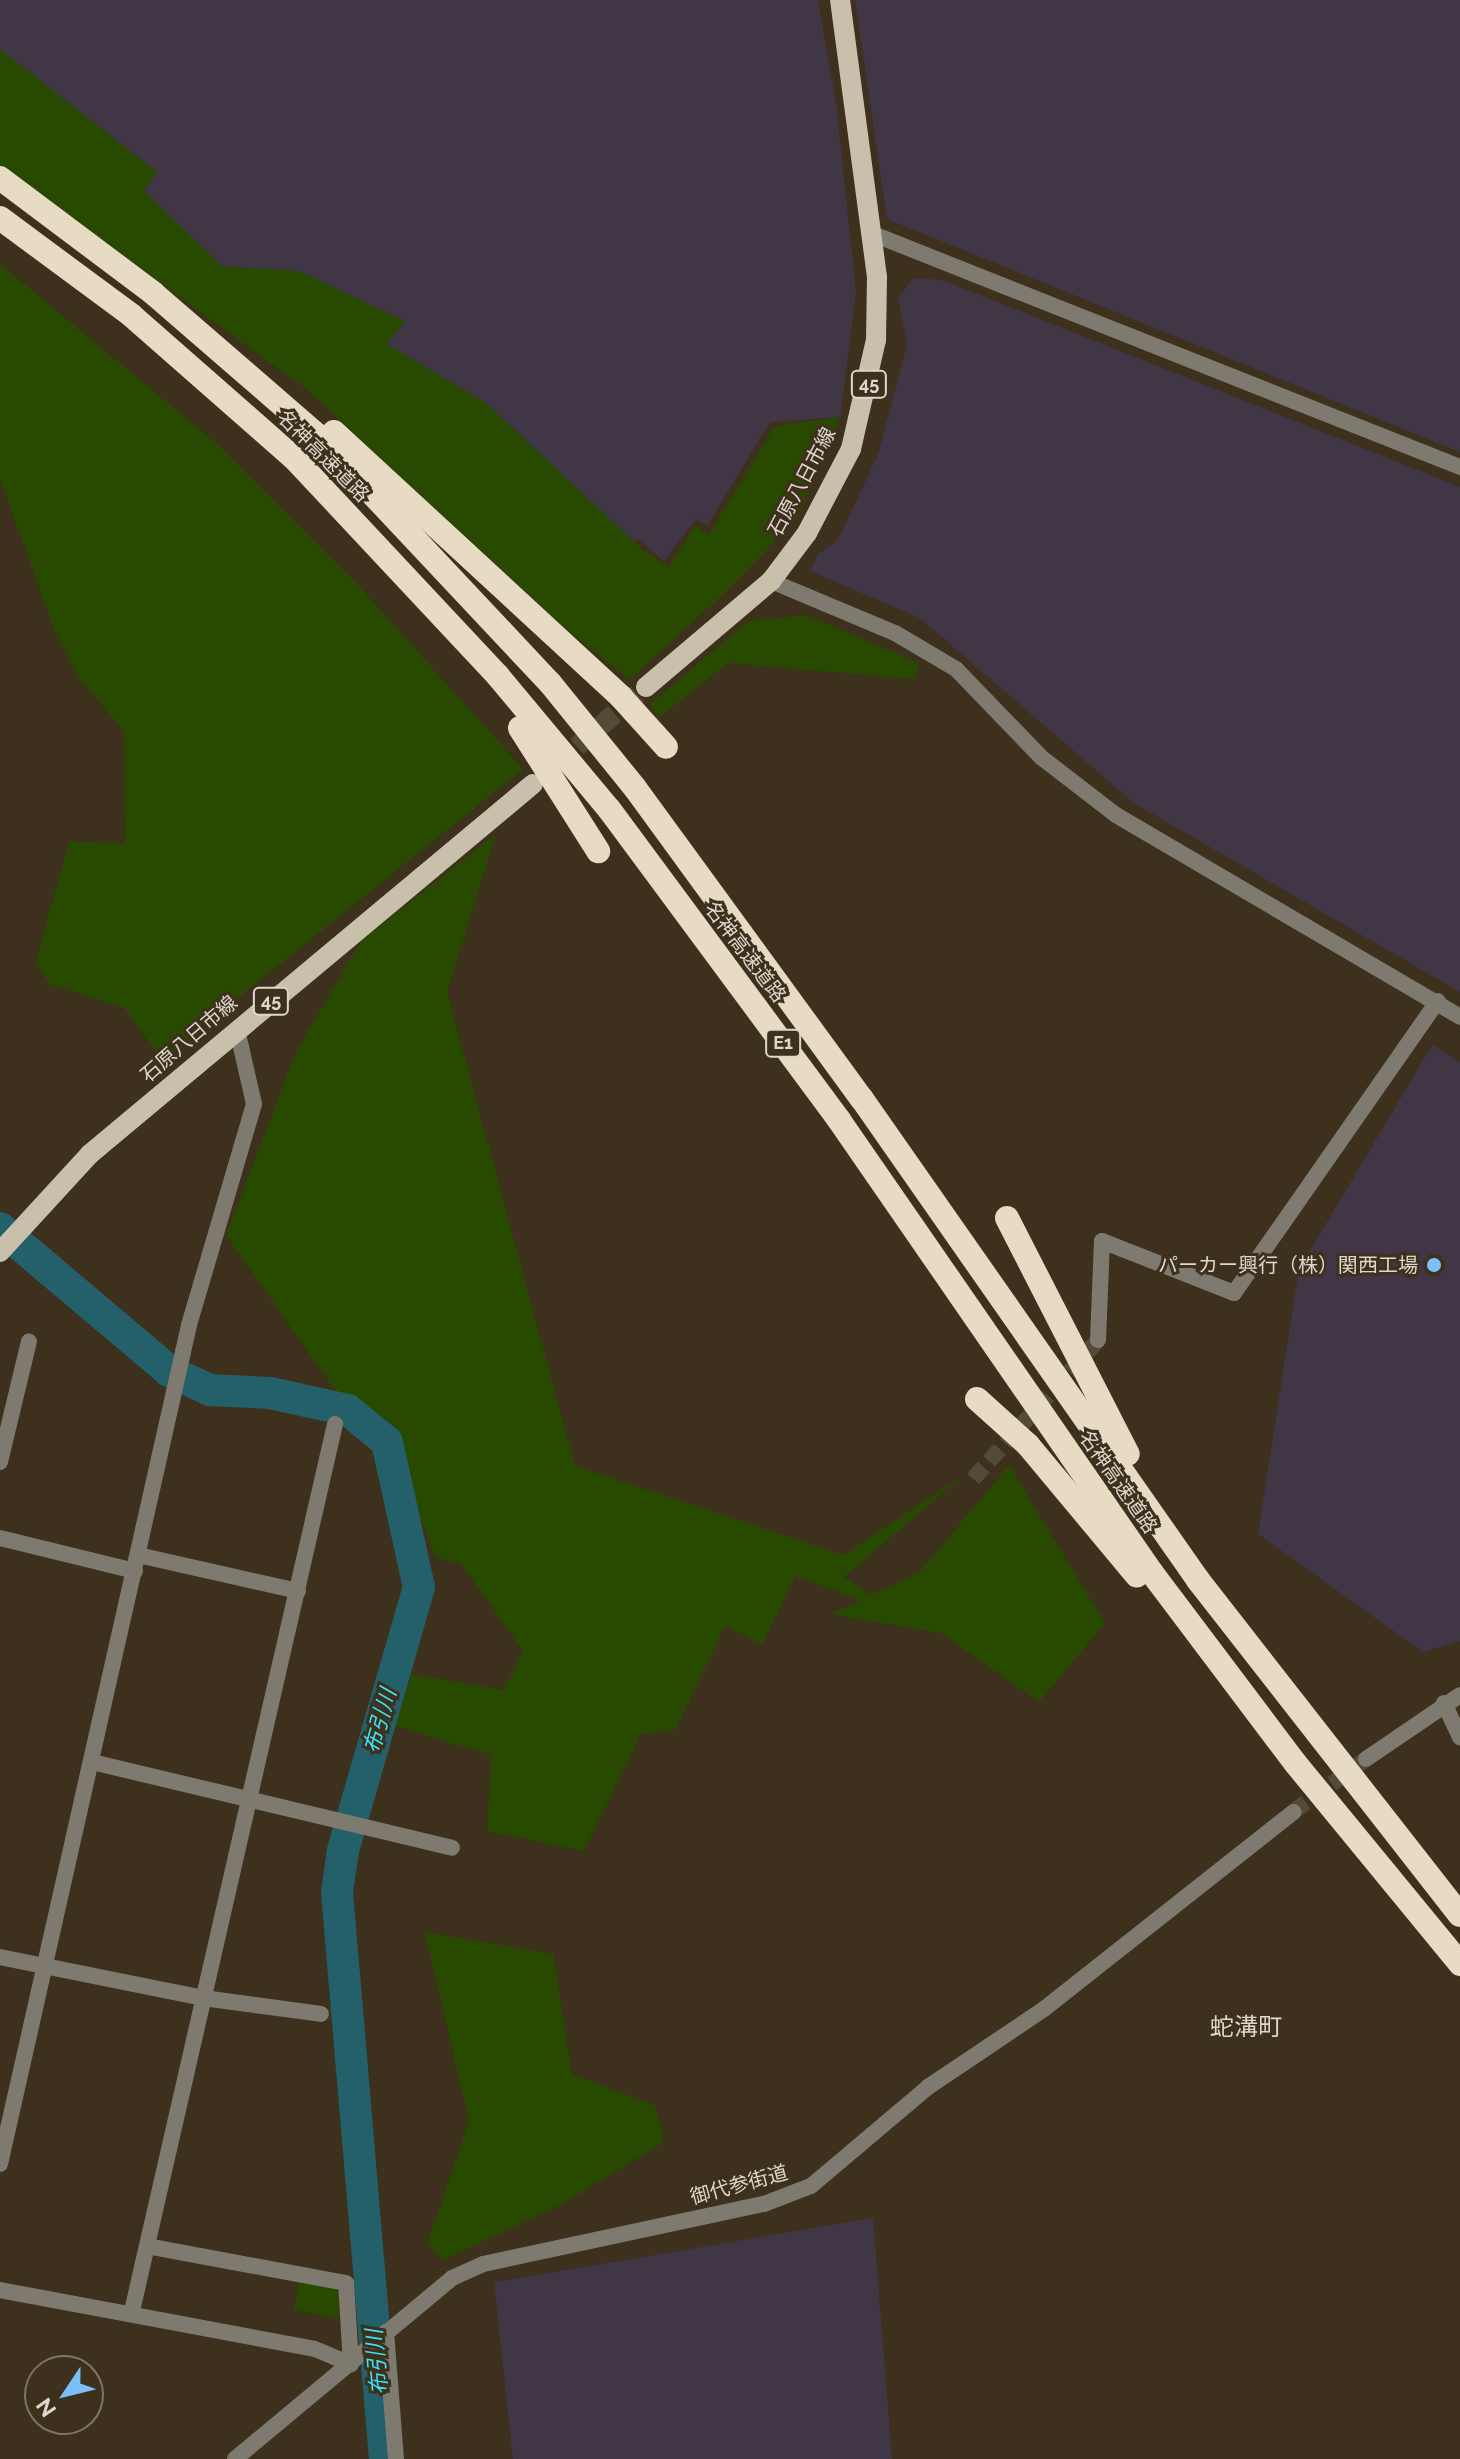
<!DOCTYPE html>
<meta charset="utf-8">
<style>
body{margin:0}
#map{position:relative;width:1460px;height:2459px;overflow:hidden;background:#3d311e;font-family:Raleway,"Noto Sans JP",sans-serif}
div>[style]{position:absolute}
.industrial>*{inset:0;background:#413645}
.green>*{inset:0;background:#284900}
.river>*{height:32px;margin:-16px;padding:0 16px;transform-origin:16px;border-radius:16px;background:#236069}
.minor-tunnel>*{height:16px;margin-top:-8px;transform-origin:0;background:repeating-linear-gradient(90deg,#554a38 0 16px,transparent 0 24px)}
.primary-tunnel>*{height:20px;margin-top:-10px;transform-origin:0;background:repeating-linear-gradient(90deg,#554a38 0 20px,transparent 0 30px)}
.minor>*{height:16px;margin:-8px;padding:0 8px;transform-origin:8px;border-radius:8px;background:#7e7a70}
.tertiary>*{height:16px;margin:-8px;padding:0 8px;transform-origin:8px;border-radius:8px;background:#7e7a70}
.primary>*{height:20px;margin:-10px;padding:0 10px;transform-origin:10px;border-radius:10px;background:#c9c0ab}
.motorway>*{height:24px;margin:-12px;padding:0 12px;transform-origin:12px;border-radius:12px;background:#e7dbc3}
.dots>*{width:22px;height:22px;translate:-50% -50%;box-sizing:border-box;border:4px solid #3d311e;border-radius:50%}
span{translate:-50% -50%;white-space:nowrap;text-align:center;line-height:1.15;-webkit-text-stroke:6px #3d311e;paint-order:stroke}
.shield-label span{padding:2px 6px;background:#3d311e;border:2px solid;border-radius:6px;-webkit-text-stroke-width:0}
.shield-label{font-size:18px;color:#dfd7cc;font-weight:700}
.street-label{font-size:20px;color:#dfd7cc}
.poi-label{font-size:20px;color:#dfd7cc}
.right{translate:-100% -50%;text-align:right}
.water-label{font-size:22px;color:#39e4fa;font-style:italic}
.quarter-label{font-size:24px;color:#dfd7cc}
.north{position:absolute;left:24px;top:2355px;width:80px;height:80px;box-sizing:border-box;background:#3d311e;border:2px solid #7e7364;border-radius:50%;rotate:235deg;font-size:22px;font-weight:700;line-height:32px;text-align:center;color:#dfd7cc}
.north::after{content:'';display:block;margin:auto;width:28px;height:36px;background:#7abff8;clip-path:polygon(50% 0,100% 100%,50% 72%,0 100%)}
</style>
<div id="map">
<div class="industrial">
<div style="clip-path:polygon(0 0,818px 0,836px 103px,856px 292px,840px 417px,770px 422px,707px 526px,696px 519px,664px 561px,638px 539px,600px 595px,0 126px)"></div>
<div style="clip-path:polygon(855px 0,1460px 0,1460px 452px,887px 219px)"></div>
<div style="clip-path:polygon(914px 278px,942px 280px,1460px 487px,1460px 992px,1134px 803px,920px 618px,810px 571px,818px 554px,838px 540px,879px 452px,907px 344px,898px 297px)"></div>
<div style="clip-path:polygon(1433px 1044px,1460px 1063px,1460px 1641px,1423px 1652px,1258px 1534px,1299px 1269px)"></div>
<div style="clip-path:polygon(873px 2218px,892px 2459px,513px 2459px,494px 2282px)"></div>
</div>
<div class="green">
<div style="clip-path:polygon(0 49px,157px 172px,144px 191px,222px 266px,299px 271px,405px 321px,387px 344px,486px 403px,643px 550px,668px 567px,695px 526px,709px 535px,775px 426px,840px 417px,797px 518px,730px 588px,629px 680px,562px 625px,306px 389px,0 166px)"></div>
<div style="clip-path:polygon(0 264px,216px 443px,358px 585px,523px 769px,193px 1034px,165px 1063px,124px 1008px,49px 984px,36px 962px,69px 841px,125px 844px,124px 731px,80px 679px,55px 632px,0 478px)"></div>
<div style="clip-path:polygon(806px 615px,919px 663px,914px 679px,728px 663px,659px 718px,650px 704px,749px 621px)"></div>
<div style="clip-path:polygon(496px 834px,447px 992px,575px 1466px,844px 1555px,965px 1474px,844px 1577px,871px 1595px,919px 1573px,1009px 1465px,1105px 1623px,1039px 1702px,941px 1633px,831px 1614px,861px 1600px,795px 1576px,762px 1645px,726px 1625px,675px 1730px,641px 1734px,584px 1851px,487px 1831px,491px 1755px,392px 1725px,406px 1673px,504px 1690px,523px 1651px,461px 1563px,436px 1558px,383px 1419px,337px 1393px,226px 1235px,296px 1052px,361px 941px)"></div>
<div style="clip-path:polygon(425px 1932px,553px 1954px,572px 2074px,655px 2105px,664px 2142px,562px 2204px,441px 2261px,428px 2242px,469px 2121px)"></div>
<div style="clip-path:polygon(300px 2277px,330px 2284px,339px 2293px,339px 2318px,294px 2310px)"></div>
</div>
<div class="river">
<div style="left:0;top:1228px;width:221px;rotate:40.2deg"></div>
<div style="left:169px;top:1371px;width:45px;rotate:24.9deg"></div>
<div style="left:210px;top:1390px;width:60px;rotate:2.9deg"></div>
<div style="left:270px;top:1393px;width:80px;rotate:12.3deg"></div>
<div style="left:348px;top:1410px;width:50px;rotate:39.4deg"></div>
<div style="left:387px;top:1442px;width:148px;rotate:77.6deg"></div>
<div style="left:419px;top:1587px;width:275px;rotate:106.1deg"></div>
<div style="left:343px;top:1851px;width:41px;rotate:98.3deg"></div>
<div style="left:337px;top:1892px;width:569px;rotate:85.16deg"></div>
</div>
<div class="minor-tunnel">
<div style="left:973px;top:1479px;width:187px;rotate:-48deg"></div>
<div style="left:1293px;top:1812px;width:90px;rotate:-36deg"></div>
</div>
<div class="primary-tunnel">
<div style="left:554px;top:766px;width:121px;rotate:-40.7deg"></div>
</div>
<div class="minor">
<div style="left:771px;top:581px;width:134px;rotate:22.8deg"></div>
<div style="left:895px;top:633px;width:71px;rotate:30.5deg"></div>
<div style="left:956px;top:669px;width:124px;rotate:46deg"></div>
<div style="left:1042px;top:758px;width:93px;rotate:37.6deg"></div>
<div style="left:1116px;top:815px;width:399px;rotate:30.4deg"></div>
<div style="left:1098px;top:1340px;width:99px;rotate:-87.7deg"></div>
<div style="left:1102px;top:1241px;width:142px;rotate:21.5deg"></div>
<div style="left:0;top:1462px;width:124px;rotate:-76.5deg"></div>
<div style="left:0;top:1538px;width:139px;rotate:13.7deg"></div>
<div style="left:138px;top:1555px;width:164px;rotate:12.7deg"></div>
<div style="left:1444px;top:1703px;width:38px;rotate:65deg"></div>
<div style="left:1366px;top:1759px;width:114px;rotate:-34.2deg"></div>
<div style="left:92px;top:1762px;width:370px;rotate:13.4deg"></div>
<div style="left:0;top:1957px;width:207px;rotate:11.4deg"></div>
<div style="left:203px;top:1998px;width:119px;rotate:7.7deg"></div>
<div style="left:0;top:2164px;width:860px;rotate:-77.3deg"></div>
<div style="left:189px;top:1325px;width:230px;rotate:-73.6deg"></div>
<div style="left:254px;top:1104px;width:77px;rotate:-102.8deg"></div>
<div style="left:0;top:2290px;width:320px;rotate:10.6deg"></div>
<div style="left:315px;top:2349px;width:39px;rotate:23deg"></div>
<div style="left:351px;top:2364px;width:81px;rotate:-93.5deg"></div>
<div style="left:346px;top:2283px;width:202px;rotate:-169.5deg"></div>
<div style="left:132px;top:2311px;width:910px;rotate:-77.11deg"></div>
<div style="left:386px;top:2332px;width:127px;rotate:85.5deg"></div>
<div style="left:235px;top:2459px;width:283px;rotate:-39.8deg"></div>
<div style="left:452px;top:2278px;width:34px;rotate:-24deg"></div>
<div style="left:483px;top:2264px;width:287px;rotate:-12.1deg"></div>
<div style="left:764px;top:2204px;width:50px;rotate:-21deg"></div>
<div style="left:811px;top:2186px;width:153px;rotate:-40.2deg"></div>
<div style="left:928px;top:2087px;width:140px;rotate:-33.9deg"></div>
<div style="left:1044px;top:2009px;width:318px;rotate:-38.3deg"></div>
</div>
<div class="tertiary">
<div style="left:873px;top:234px;width:632px;rotate:21.65deg"></div>
<div style="left:1234px;top:1293px;width:356px;rotate:-55.1deg"></div>
</div>
<div class="primary">
<div style="left:646px;top:687px;width:164px;rotate:-40.3deg"></div>
<div style="left:771px;top:581px;width:60px;rotate:-53.1deg"></div>
<div style="left:807px;top:533px;width:95px;rotate:-62.4deg"></div>
<div style="left:851px;top:449px;width:112px;rotate:-77.1deg"></div>
<div style="left:876px;top:340px;width:63px;rotate:-89.1deg"></div>
<div style="left:877px;top:277px;width:279px;rotate:-97.6deg"></div>
<div style="left:0;top:1252px;width:133px;rotate:-47.4deg"></div>
<div style="left:90px;top:1154px;width:577px;rotate:-39.87deg"></div>
</div>
<div class="motorway">
<div style="left:0;top:178px;width:191px;rotate:36.9deg"></div>
<div style="left:153px;top:293px;width:217px;rotate:40.9deg"></div>
<div style="left:317px;top:435px;width:340px;rotate:46.8deg"></div>
<div style="left:550px;top:683px;width:135px;rotate:51deg"></div>
<div style="left:635px;top:788px;width:385px;rotate:53.9deg"></div>
<div style="left:862px;top:1099px;width:587px;rotate:55.06deg"></div>
<div style="left:1198px;top:1580px;width:425px;rotate:52deg"></div>
<div style="left:0;top:218px;width:163px;rotate:36.5deg"></div>
<div style="left:131px;top:315px;width:217px;rotate:41.3deg"></div>
<div style="left:294px;top:458px;width:299px;rotate:46.9deg"></div>
<div style="left:498px;top:676px;width:173px;rotate:50.2deg"></div>
<div style="left:609px;top:809px;width:387px;rotate:53.5deg"></div>
<div style="left:839px;top:1120px;width:551px;rotate:55.36deg"></div>
<div style="left:1152px;top:1573px;width:239px;rotate:53deg"></div>
<div style="left:1296px;top:1764px;width:259px;rotate:50.6deg"></div>
<div style="left:334px;top:432px;width:391px;rotate:42.7deg"></div>
<div style="left:621px;top:697px;width:67px;rotate:48deg"></div>
<div style="left:520px;top:728px;width:146px;rotate:57.6deg"></div>
<div style="left:1007px;top:1218px;width:265px;rotate:62.9deg"></div>
<div style="left:977px;top:1399px;width:69px;rotate:42deg"></div>
<div style="left:1028px;top:1445px;width:170px;rotate:50.2deg"></div>
</div>
<div class="dots">
<div style="left:1434px;top:1265px;background:#7abff8"></div>
</div>
<div class="shield-label">
<span style="left:869px;top:384px">45</span>
<span style="left:271px;top:1001px">45</span>
<span style="left:783px;top:1043px">E1</span>
</div>
<div class="street-label">
<span style="left:323px;top:456px;rotate:45deg">名神高速道路</span>
<span style="left:802px;top:482px;rotate:-62deg">石原八日市線</span>
<span style="left:745px;top:952px;rotate:53deg">名神高速道路</span>
<span style="left:189px;top:1039px;rotate:-41deg">石原八日市線</span>
<span style="left:1118px;top:1482px;rotate:55deg">名神高速道路</span>
<span style="left:739px;top:2185px;rotate:-15deg">御代参街道</span>
</div>
<div class="poi-label">
<span class="right" style="left:1418px;top:1265px">パーカー興行（株）関西工場</span>
</div>
<div class="water-label">
<span style="left:380px;top:1721px;rotate:-74deg">布引川</span>
<span style="left:377px;top:2362px;rotate:-95deg">布引川</span>
</div>
<div class="quarter-label">
<span style="left:1246px;top:2027px">蛇溝町</span>
</div>
<div class="north">N</div>
</div>
